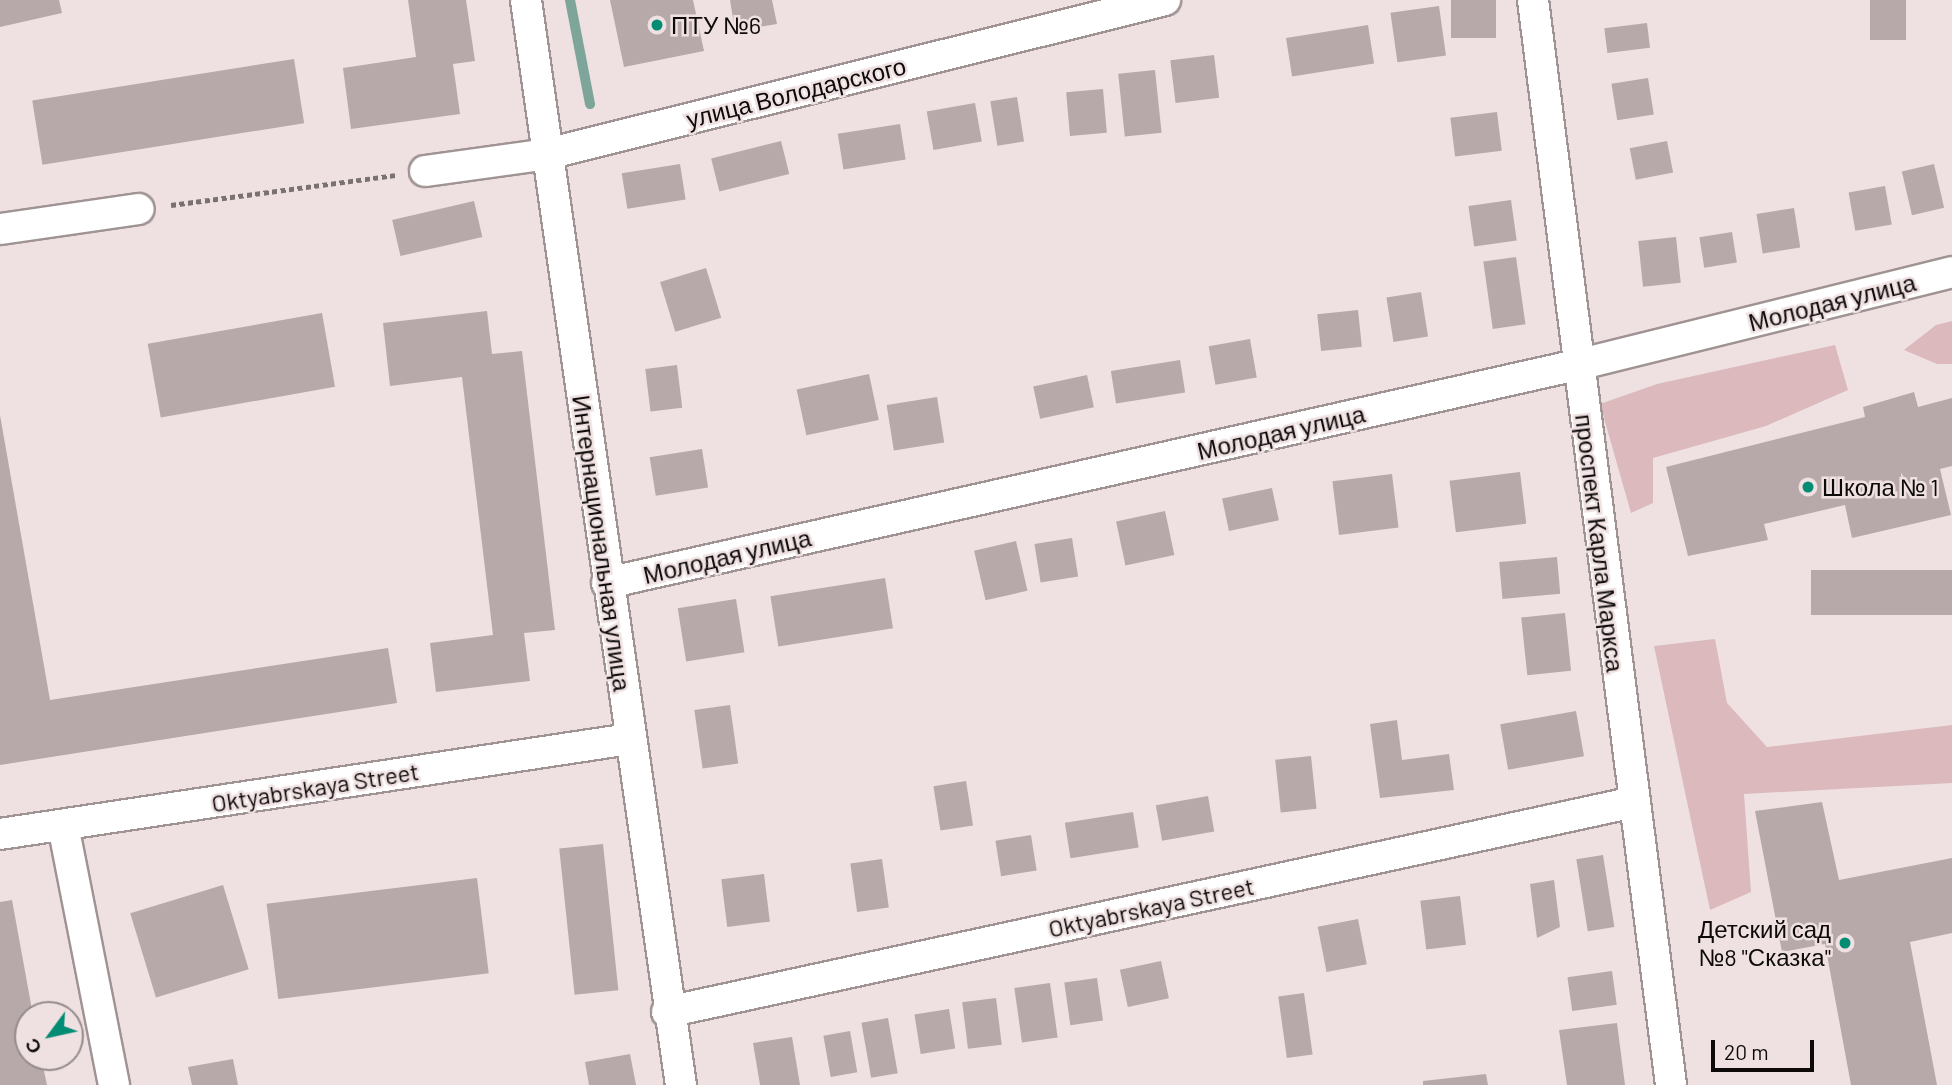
<!DOCTYPE html>
<meta charset="utf-8">
<style>
body{margin:0}
#map{position:relative;width:1952px;height:1085px;overflow:hidden;background:#efe1e2;font-family:Barlow,sans-serif}
div>[style]{position:absolute}
.green>*{inset:0;background:#dbb9bc}
.stream>*{height:10px;margin:-5px;padding:0 5px;transform-origin:5px;border-radius:5px;background:#7ea599}
.building>*{inset:0;background:#b7a9aa;transform-origin:0 0}
.path>*{height:4.5px;margin-top:-2.25px;transform-origin:0;background:repeating-linear-gradient(90deg,#7a7172 0 5px,transparent 0 8.5px)}
.roads{filter:drop-shadow(2px 0 #a09394) drop-shadow(-2px 0 #a09394) drop-shadow(0 2px #a09394) drop-shadow(0 -2px #a09394)}
.minor>*{height:30px;margin:-15px;padding:0 15px;transform-origin:15px;border-radius:15px;background:#fff}
.dots>*{width:19px;height:19px;translate:-50% -50%;box-sizing:border-box;border:4px solid #efe1e2;border-radius:50%}
span{translate:-50% -50%;white-space:nowrap;text-align:center;line-height:1.15;-webkit-text-stroke:5px #efe1e2;paint-order:stroke}
.poi-label{font-size:24px;color:#0e0a0a}
.left{translate:0 -50%;text-align:left}
.right{translate:-100% -50%;text-align:right}
.street-label{font-size:24px;color:#0e0a0a}
.north{position:absolute;left:14px;top:1001px;width:70px;height:70px;box-sizing:border-box;background:#efe1e2;border:2px solid #958b8c;border-radius:50%;rotate:237deg;font-size:19px;font-weight:700;line-height:28px;text-align:center;color:#0e0a0a}
.north::after{content:'';display:block;margin:auto;width:24px;height:32px;background:#038c74;clip-path:polygon(50% 0,100% 100%,50% 72%,0 100%)}
.scale{position:absolute;left:1711px;top:1040px;width:103px;height:32px;box-sizing:border-box;border:4px solid #0e0a0a;border-top:0;padding-left:9px;font-size:21px;line-height:24px;white-space:nowrap;color:#0e0a0a;-webkit-text-stroke:5px #efe1e2;paint-order:stroke}
</style>
<div id="map">
<div class="green">
<div style="clip-path:polygon(1952px 321px,1952px 364px,1937px 364px,1904px 350px,1936px 325px)"></div>
<div style="clip-path:polygon(1835px 345px,1848px 390px,1766px 426px,1653px 458px,1653px 503px,1631px 513px,1600px 404px,1657px 384px)"></div>
<div style="clip-path:polygon(1715px 639px,1727px 703px,1767px 747px,1952px 725px,1952px 783px,1744px 794px,1751px 892px,1710px 910px,1654px 646px)"></div>
</div>
<div class="stream">
<div style="left:570px;top:0;width:106px;rotate:79.1deg"></div>
</div>
<div class="building">
<div style="clip-path:polygon(0 0,59px 0,62px 13px,0 27px)"></div>
<div style="clip-path:polygon(408px 0,466px 0,475px 61px,453px 64px,460px 114px,351px 129px,343px 68px,416px 57px)"></div>
<div style="clip-path:polygon(610px 0,693px 0,704px 51px,624px 67px)"></div>
<div style="clip-path:polygon(730px 0,772px 0,777px 24px,735px 31px)"></div>
<div style="left:1451px;top:0;width:45px;height:38px"></div>
<div style="left:1870px;top:0;width:36px;height:40px"></div>
<div style="left:1439px;top:6px;width:50px;height:49px;rotate:82deg"></div>
<div style="left:1647px;top:23px;width:25px;height:43px;rotate:83deg"></div>
<div style="left:1368px;top:25px;width:39px;height:83px;rotate:81deg"></div>
<div style="left:1214px;top:55px;width:43px;height:44px;rotate:83deg"></div>
<div style="left:294px;top:59px;width:65px;height:265px;rotate:81deg"></div>
<div style="left:1155px;top:70px;width:63px;height:37px;rotate:84deg"></div>
<div style="left:1648px;top:78px;width:37px;height:37px;rotate:81deg"></div>
<div style="left:1103px;top:89px;width:44px;height:37px;rotate:85deg"></div>
<div style="left:1017px;top:97px;width:45px;height:27px;rotate:81deg"></div>
<div style="left:975px;top:103px;width:39px;height:49px;rotate:80deg"></div>
<div style="left:1497px;top:112px;width:39px;height:47px;rotate:83deg"></div>
<div style="left:900px;top:124px;width:36px;height:63px;rotate:81deg"></div>
<div style="left:781px;top:141px;width:34px;height:72px;rotate:76deg"></div>
<div style="left:1667px;top:141px;width:32px;height:38px;rotate:79deg"></div>
<div style="left:680px;top:164px;width:36px;height:59px;rotate:81deg"></div>
<div style="left:1934px;top:164px;width:45px;height:33px;rotate:77deg"></div>
<div style="left:1885px;top:186px;width:39px;height:37px;rotate:80deg"></div>
<div style="left:1511px;top:200px;width:41px;height:43px;rotate:82deg"></div>
<div style="left:474px;top:201px;width:37px;height:84px;rotate:77deg"></div>
<div style="left:1794px;top:208px;width:40px;height:38px;rotate:81deg"></div>
<div style="left:1732px;top:232px;width:31px;height:33px;rotate:81deg"></div>
<div style="left:1676px;top:237px;width:46px;height:38px;rotate:84deg"></div>
<div style="left:1516px;top:257px;width:68px;height:33px;rotate:82deg"></div>
<div style="left:706px;top:268px;width:52px;height:48px;rotate:73deg"></div>
<div style="left:1421px;top:292px;width:45px;height:35px;rotate:81deg"></div>
<div style="left:1358px;top:310px;width:37px;height:41px;rotate:84deg"></div>
<div style="clip-path:polygon(487px 311px,492px 354px,522px 351px,555px 630px,524px 633px,530px 681px,436px 692px,430px 643px,493px 635px,462px 377px,390px 386px,383px 323px)"></div>
<div style="left:322px;top:313px;width:75px;height:177px;rotate:80deg"></div>
<div style="left:1250px;top:339px;width:39px;height:42px;rotate:80deg"></div>
<div style="left:1180px;top:360px;width:33px;height:70px;rotate:81deg"></div>
<div style="left:677px;top:365px;width:43px;height:32px;rotate:83deg"></div>
<div style="left:869px;top:374px;width:47px;height:74px;rotate:78deg"></div>
<div style="left:1087px;top:375px;width:33px;height:55px;rotate:78deg"></div>
<div style="clip-path:polygon(1914px 392px,1918px 407px,1952px 398px,1952px 466px,1940px 469px,1951px 515px,1852px 538px,1845px 505px,1764px 524px,1768px 540px,1688px 556px,1666px 467px,1865px 417px,1863px 407px)"></div>
<div style="left:937px;top:397px;width:46px;height:51px;rotate:81deg"></div>
<div style="clip-path:polygon(0 415px,50px 700px,388px 648px,397px 703px,0 765px)"></div>
<div style="left:702px;top:449px;width:39px;height:53px;rotate:81deg"></div>
<div style="left:1520px;top:472px;width:52px;height:71px;rotate:83deg"></div>
<div style="left:1392px;top:474px;width:54px;height:60px;rotate:83deg"></div>
<div style="left:1272px;top:488px;width:33px;height:51px;rotate:78deg"></div>
<div style="left:1165px;top:511px;width:45px;height:50px;rotate:78deg"></div>
<div style="left:1072px;top:538px;width:39px;height:38px;rotate:81deg"></div>
<div style="left:1016px;top:541px;width:51px;height:43px;rotate:77deg"></div>
<div style="left:1557px;top:557px;width:37px;height:58px;rotate:85deg"></div>
<div style="left:1952px;top:570px;width:45px;height:141px;rotate:90deg"></div>
<div style="left:885px;top:578px;width:51px;height:116px;rotate:81deg"></div>
<div style="left:736px;top:599px;width:54px;height:59px;rotate:81deg"></div>
<div style="left:1565px;top:613px;width:58px;height:44px;rotate:84deg"></div>
<div style="left:730px;top:705px;width:59px;height:36px;rotate:82deg"></div>
<div style="left:1576px;top:711px;width:46px;height:77px;rotate:80deg"></div>
<div style="clip-path:polygon(1397px 720px,1402px 760px,1449px 754px,1454px 790px,1380px 798px,1370px 724px)"></div>
<div style="left:1311px;top:756px;width:53px;height:36px;rotate:84deg"></div>
<div style="left:966px;top:781px;width:45px;height:33px;rotate:81deg"></div>
<div style="left:1208px;top:796px;width:36px;height:53px;rotate:80deg"></div>
<div style="clip-path:polygon(1822px 802px,1839px 880px,1952px 858px,1952px 933px,1910px 942px,1937px 1085px,1851px 1085px,1825px 944px,1782px 952px,1755px 811px)"></div>
<div style="left:1133px;top:812px;width:36px;height:69px;rotate:81deg"></div>
<div style="left:1031px;top:835px;width:36px;height:36px;rotate:81deg"></div>
<div style="left:603px;top:844px;width:147px;height:44px;rotate:84deg"></div>
<div style="left:1603px;top:855px;width:73px;height:27px;rotate:81deg"></div>
<div style="left:882px;top:859px;width:49px;height:32px;rotate:82deg"></div>
<div style="left:764px;top:874px;width:48px;height:43px;rotate:83deg"></div>
<div style="left:477px;top:878px;width:96px;height:212px;rotate:83deg"></div>
<div style="clip-path:polygon(1554px 880px,1560px 927px,1537px 938px,1530px 884px)"></div>
<div style="left:223px;top:885px;width:88px;height:97px;rotate:73deg"></div>
<div style="left:1460px;top:896px;width:49px;height:40px;rotate:83deg"></div>
<div style="clip-path:polygon(12px 900px,33px 1015px,28px 1015px,28px 1057px,41px 1057px,47px 1085px,0 1085px,0 902px)"></div>
<div style="left:1358px;top:919px;width:46px;height:41px;rotate:79deg"></div>
<div style="left:1161px;top:961px;width:38px;height:42px;rotate:78deg"></div>
<div style="left:1612px;top:971px;width:34px;height:45px;rotate:82deg"></div>
<div style="left:1097px;top:978px;width:43px;height:33px;rotate:82deg"></div>
<div style="left:1050px;top:983px;width:55px;height:36px;rotate:82deg"></div>
<div style="left:1304px;top:993px;width:62px;height:26px;rotate:82deg"></div>
<div style="left:996px;top:998px;width:47px;height:34px;rotate:83deg"></div>
<div style="left:949px;top:1009px;width:40px;height:35px;rotate:81deg"></div>
<div style="left:888px;top:1018px;width:56px;height:27px;rotate:80deg"></div>
<div style="clip-path:polygon(1617px 1023px,1625px 1085px,1567px 1085px,1559px 1030px)"></div>
<div style="left:850px;top:1031px;width:42px;height:27px;rotate:80deg"></div>
<div style="clip-path:polygon(792px 1037px,800px 1085px,760px 1085px,753px 1043px)"></div>
<div style="clip-path:polygon(630px 1054px,636px 1085px,589px 1085px,585px 1062px)"></div>
<div style="clip-path:polygon(233px 1059px,238px 1085px,192px 1085px,188px 1067px)"></div>
<div style="clip-path:polygon(1486px 1074px,1488px 1085px,1423px 1085px,1423px 1081px)"></div>
</div>
<div class="path">
<div style="left:171px;top:205px;width:226px;rotate:-7.6deg"></div>
</div>
<div class="roads">
<div class="minor">
<div style="left:526px;top:0;width:1096px;rotate:81.87deg"></div>
<div style="left:1533px;top:0;width:1094px;rotate:82.75deg"></div>
<div style="left:425px;top:171px;width:123px;rotate:-7.9deg"></div>
<div style="left:547px;top:154px;width:637px;rotate:-13.99deg"></div>
<div style="left:0;top:229px;width:140px;rotate:-8.2deg"></div>
<div style="left:607px;top:583px;width:994px;rotate:-12.67deg"></div>
<div style="left:1577px;top:365px;width:386px;rotate:-13.9deg"></div>
<div style="left:63px;top:825px;width:265px;rotate:78.9deg"></div>
<div style="left:0;top:834px;width:637px;rotate:-8.58deg"></div>
<div style="left:667px;top:1012px;width:990px;rotate:-12.25deg"></div>
</div>
</div>
<div class="dots">
<div style="left:657px;top:25px;background:#038c74"></div>
<div style="left:1808px;top:487px;background:#038c74"></div>
<div style="left:1845px;top:943px;background:#038c74"></div>
</div>
<div class="poi-label">
<span class="left" style="left:671px;top:25px">ПТУ №6</span>
<span class="left" style="left:1822px;top:487px">Школа № 1</span>
<span class="right" style="left:1831px;top:943px">Детский сад<br>№8 "Сказка"</span>
</div>
<div class="street-label">
<span style="left:796px;top:92px;rotate:-14deg">улица Володарского</span>
<span style="left:1832px;top:302px;rotate:-14deg">Молодая улица</span>
<span style="left:1281px;top:432px;rotate:-13deg">Молодая улица</span>
<span style="left:602px;top:543px;rotate:82deg">Интернациональная улица</span>
<span style="left:1600px;top:543px;rotate:83deg">проспект Карла Маркса</span>
<span style="left:727px;top:556px;rotate:-13deg">Молодая улица</span>
<span style="left:315px;top:787px;rotate:-9deg">Oktyabrskaya Street</span>
<span style="left:1151px;top:907px;rotate:-12deg">Oktyabrskaya Street</span>
</div>
<div class="north">С</div>
<div class="scale">20 m</div>
</div>
